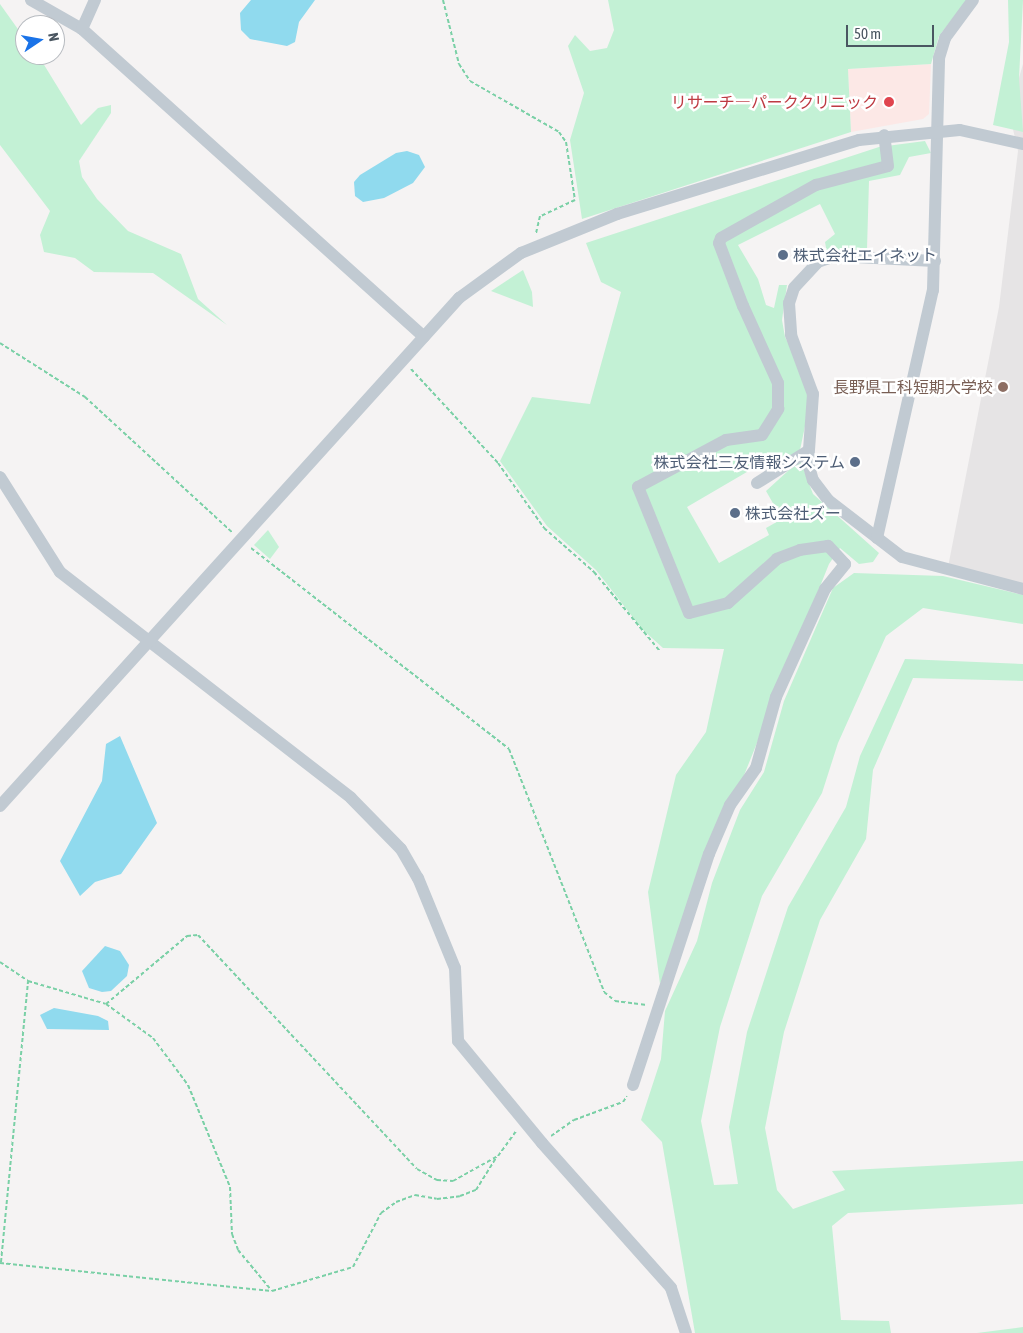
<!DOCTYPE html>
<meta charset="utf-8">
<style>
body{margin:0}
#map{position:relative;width:1023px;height:1333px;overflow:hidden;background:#f5f3f3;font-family:"Asap Condensed","Noto Sans JP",sans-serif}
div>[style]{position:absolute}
.education>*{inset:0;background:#e6e4e5}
.medical>*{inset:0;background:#fce8e6}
.green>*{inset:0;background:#c3f1d5}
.water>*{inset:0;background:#90daee}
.path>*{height:2px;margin-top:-1px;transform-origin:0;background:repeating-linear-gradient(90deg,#7ad0a6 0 4px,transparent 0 6.5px)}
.minor>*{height:12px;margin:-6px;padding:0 6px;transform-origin:6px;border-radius:6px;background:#c1cad2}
.dots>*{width:14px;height:14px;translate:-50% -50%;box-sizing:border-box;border:2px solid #fff;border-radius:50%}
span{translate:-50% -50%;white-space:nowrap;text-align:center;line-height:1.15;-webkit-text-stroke:5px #fff;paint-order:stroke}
.health-label{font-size:16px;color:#be3a42}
.right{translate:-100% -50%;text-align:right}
.service-label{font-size:16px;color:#4e5e75}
.left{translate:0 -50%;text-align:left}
.education-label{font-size:16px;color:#785e54}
.north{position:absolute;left:15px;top:15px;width:50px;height:50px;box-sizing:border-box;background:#fff;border:1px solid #b7bbc0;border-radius:50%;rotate:78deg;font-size:14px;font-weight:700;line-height:20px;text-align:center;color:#4a5661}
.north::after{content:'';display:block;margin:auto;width:18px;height:22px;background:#1a73e8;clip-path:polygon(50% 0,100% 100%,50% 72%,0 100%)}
.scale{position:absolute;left:846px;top:25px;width:88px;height:22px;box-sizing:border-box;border:2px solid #4a5661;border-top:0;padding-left:6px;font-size:15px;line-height:18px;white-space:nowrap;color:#4a5661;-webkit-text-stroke:4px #fff;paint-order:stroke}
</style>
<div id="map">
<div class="education">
<div style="clip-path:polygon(1023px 64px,1023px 584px,948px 567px,999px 307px,1018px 151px,1009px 112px)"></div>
</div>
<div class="medical">
<div style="clip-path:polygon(931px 64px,929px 114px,923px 119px,851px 132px,848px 69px)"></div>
</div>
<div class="green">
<div style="clip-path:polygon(608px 0,967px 0,939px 36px,931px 64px,848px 69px,851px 132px,582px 219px,570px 140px,584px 93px,568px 46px,575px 35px,590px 51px,607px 48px,614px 30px)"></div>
<div style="clip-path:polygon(1008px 0,1023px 0,1019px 78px,1023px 132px,993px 125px,1009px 42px)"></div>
<div style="clip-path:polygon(0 4px,25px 39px,25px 55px,38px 55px,81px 125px,98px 108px,111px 105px,111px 113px,79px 161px,82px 177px,97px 199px,128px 231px,181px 254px,198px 299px,227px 325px,153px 273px,94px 272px,75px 258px,44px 252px,40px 235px,50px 211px,0 145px)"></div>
<div style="clip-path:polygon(925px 141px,931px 153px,909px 157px,900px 175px,869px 181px,867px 249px,827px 253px,825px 242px,835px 234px,820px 204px,738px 245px,758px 279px,766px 305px,774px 308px,779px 285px,787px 285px,782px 320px,785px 337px,806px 378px,808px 412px,800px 450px,777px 465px,771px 458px,687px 507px,719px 563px,769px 535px,766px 528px,782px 519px,766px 491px,800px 460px,813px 494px,879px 553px,873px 562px,859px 564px,840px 548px,829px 564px,660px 984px,648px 892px,676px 775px,706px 732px,724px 649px,663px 648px,642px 629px,596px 570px,547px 526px,500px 461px,532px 397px,590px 404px,621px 292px,601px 282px,586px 243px,879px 147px)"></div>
<div style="clip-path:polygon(523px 270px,532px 292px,533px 307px,491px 291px)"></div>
<div style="clip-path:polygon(268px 530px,279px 547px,270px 559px,254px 545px)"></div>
<div style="clip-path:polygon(854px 573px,943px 576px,1023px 595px,1023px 624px,923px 608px,886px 636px,838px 743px,822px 793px,762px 896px,720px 1027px,701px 1121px,714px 1185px,738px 1184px,729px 1127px,747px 1032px,788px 907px,846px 807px,860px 756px,905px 659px,1023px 664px,1023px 681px,913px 678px,873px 770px,866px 839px,820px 920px,784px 1032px,765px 1128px,777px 1190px,793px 1209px,845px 1190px,832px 1171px,1023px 1161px,1023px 1204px,848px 1213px,832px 1226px,841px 1320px,889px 1321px,891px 1333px,695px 1333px,662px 1142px,641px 1120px,661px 1059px,665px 1011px,697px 941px,712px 883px,740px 810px,764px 772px,784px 701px,833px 588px)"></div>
<div style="clip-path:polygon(1023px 1327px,1023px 1333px,977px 1333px)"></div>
</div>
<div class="water">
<div style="clip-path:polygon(251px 0,315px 0,299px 22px,295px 42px,287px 46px,250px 39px,241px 30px,240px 13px)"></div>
<div style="clip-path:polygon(407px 151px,419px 155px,425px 167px,413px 183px,384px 198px,363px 202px,355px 196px,354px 182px,360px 175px,396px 153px)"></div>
<div style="clip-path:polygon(120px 736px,157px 823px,121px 874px,95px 882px,80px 896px,60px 861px,102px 781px,106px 744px)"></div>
<div style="clip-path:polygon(105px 946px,120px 951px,129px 965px,127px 976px,111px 991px,102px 992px,89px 988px,82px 971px)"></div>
<div style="clip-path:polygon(54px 1008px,98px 1016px,108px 1021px,109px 1030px,47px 1029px,40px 1015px)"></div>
</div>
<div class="path">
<div style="left:443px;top:0;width:66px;rotate:76deg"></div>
<div style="left:459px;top:64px;width:20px;rotate:57deg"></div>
<div style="left:470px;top:81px;width:103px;rotate:29.8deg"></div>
<div style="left:559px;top:132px;width:12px;rotate:55deg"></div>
<div style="left:566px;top:142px;width:59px;rotate:81.2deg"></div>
<div style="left:575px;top:200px;width:38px;rotate:155deg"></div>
<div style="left:540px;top:216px;width:18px;rotate:103deg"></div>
<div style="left:0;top:343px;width:101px;rotate:32.4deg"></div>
<div style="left:85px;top:397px;width:200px;rotate:42.6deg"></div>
<div style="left:411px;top:369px;width:128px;rotate:47.2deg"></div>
<div style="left:498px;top:463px;width:80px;rotate:54.7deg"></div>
<div style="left:544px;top:528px;width:67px;rotate:41.3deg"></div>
<div style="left:594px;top:572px;width:102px;rotate:50.2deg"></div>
<div style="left:251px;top:548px;width:327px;rotate:37.9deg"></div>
<div style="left:509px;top:749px;width:261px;rotate:68.6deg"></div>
<div style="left:604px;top:992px;width:14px;rotate:39deg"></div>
<div style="left:615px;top:1001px;width:32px;rotate:7deg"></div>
<div style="left:0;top:962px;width:34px;rotate:34deg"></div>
<div style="left:28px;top:981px;width:81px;rotate:16.4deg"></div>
<div style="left:106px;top:1004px;width:106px;rotate:-40deg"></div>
<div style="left:187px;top:936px;width:11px;rotate:-5deg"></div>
<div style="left:198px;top:935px;width:320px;rotate:46.9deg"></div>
<div style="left:417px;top:1169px;width:23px;rotate:29deg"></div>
<div style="left:437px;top:1180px;width:16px;rotate:4deg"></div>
<div style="left:453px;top:1181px;width:51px;rotate:-29.1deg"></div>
<div style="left:498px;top:1156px;width:31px;rotate:-54deg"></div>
<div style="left:106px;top:1004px;width:58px;rotate:35.9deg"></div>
<div style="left:153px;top:1038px;width:59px;rotate:53.3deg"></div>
<div style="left:188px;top:1085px;width:110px;rotate:67.6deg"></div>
<div style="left:230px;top:1187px;width:47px;rotate:87.6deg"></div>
<div style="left:232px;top:1234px;width:17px;rotate:69deg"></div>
<div style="left:238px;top:1250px;width:53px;rotate:50.3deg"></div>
<div style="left:551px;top:1136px;width:28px;rotate:-35deg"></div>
<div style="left:574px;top:1120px;width:52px;rotate:-20.2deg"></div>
<div style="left:623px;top:1102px;width:7px;rotate:-56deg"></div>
<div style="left:1px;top:1262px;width:282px;rotate:-84.5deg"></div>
<div style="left:0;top:1263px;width:273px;rotate:5.9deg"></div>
<div style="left:272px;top:1291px;width:84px;rotate:-16.5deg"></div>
<div style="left:353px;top:1267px;width:61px;rotate:-62.6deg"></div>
<div style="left:381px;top:1213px;width:19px;rotate:-36deg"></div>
<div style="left:396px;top:1202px;width:20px;rotate:-20deg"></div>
<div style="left:415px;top:1195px;width:22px;rotate:10deg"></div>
<div style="left:437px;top:1199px;width:23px;rotate:-7deg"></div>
<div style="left:460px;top:1196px;width:17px;rotate:-21deg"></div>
<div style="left:476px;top:1190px;width:38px;rotate:-58deg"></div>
</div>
<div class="minor">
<div style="left:31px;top:0;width:59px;rotate:29.6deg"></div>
<div style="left:82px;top:29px;width:460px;rotate:42deg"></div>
<div style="left:82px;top:29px;width:32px;rotate:-66deg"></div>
<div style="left:935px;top:261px;width:100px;rotate:-177.1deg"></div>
<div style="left:835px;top:256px;width:18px;rotate:161deg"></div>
<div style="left:818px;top:262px;width:35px;rotate:133deg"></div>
<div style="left:794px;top:288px;width:16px;rotate:108deg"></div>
<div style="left:789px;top:303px;width:32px;rotate:86deg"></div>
<div style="left:791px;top:335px;width:63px;rotate:69.6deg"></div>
<div style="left:813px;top:394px;width:69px;rotate:94.1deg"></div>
<div style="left:808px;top:463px;width:18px;rotate:74deg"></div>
<div style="left:813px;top:480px;width:25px;rotate:53deg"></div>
<div style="left:828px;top:500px;width:93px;rotate:37.6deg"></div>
<div style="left:902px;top:557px;width:125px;rotate:14.8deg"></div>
<div style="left:0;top:477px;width:112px;rotate:57.7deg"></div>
<div style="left:60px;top:572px;width:368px;rotate:37.8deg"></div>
<div style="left:351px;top:798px;width:71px;rotate:45.6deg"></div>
<div style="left:401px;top:849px;width:34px;rotate:60deg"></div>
<div style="left:418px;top:878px;width:97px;rotate:67.7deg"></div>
<div style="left:455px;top:968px;width:73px;rotate:87.6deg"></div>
<div style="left:458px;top:1041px;width:132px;rotate:50.5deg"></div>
<div style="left:542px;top:1143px;width:194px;rotate:48.3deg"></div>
<div style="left:671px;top:1288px;width:47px;rotate:71.6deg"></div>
<div style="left:757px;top:483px;width:60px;rotate:-32.1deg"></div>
<div style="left:877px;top:538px;width:254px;rotate:-77.3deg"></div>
<div style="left:933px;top:290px;width:232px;rotate:-88.5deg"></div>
<div style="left:939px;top:58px;width:21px;rotate:-73deg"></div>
<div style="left:945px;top:38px;width:47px;rotate:-53.6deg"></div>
<div style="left:0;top:806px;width:685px;rotate:-47.9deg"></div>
<div style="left:459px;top:298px;width:77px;rotate:-36deg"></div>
<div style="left:521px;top:253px;width:104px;rotate:-22.1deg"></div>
<div style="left:617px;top:214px;width:253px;rotate:-17deg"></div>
<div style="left:859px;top:140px;width:101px;rotate:-5.7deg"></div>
<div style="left:960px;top:130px;width:65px;rotate:12.5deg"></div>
<div style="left:633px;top:1085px;width:243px;rotate:-71.8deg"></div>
<div style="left:709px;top:854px;width:53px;rotate:-66.8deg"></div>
<div style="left:730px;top:805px;width:45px;rotate:-54.9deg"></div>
<div style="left:756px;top:768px;width:74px;rotate:-74.3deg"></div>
<div style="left:776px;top:697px;width:119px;rotate:-65.6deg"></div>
<div style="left:825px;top:589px;width:32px;rotate:-51deg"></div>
<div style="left:845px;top:564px;width:25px;rotate:-133deg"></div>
<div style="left:828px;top:546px;width:28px;rotate:172deg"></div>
<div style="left:800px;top:550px;width:25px;rotate:159deg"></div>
<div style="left:777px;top:559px;width:66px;rotate:138.1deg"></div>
<div style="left:728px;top:603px;width:40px;rotate:165.6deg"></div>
<div style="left:689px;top:613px;width:136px;rotate:-112deg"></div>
<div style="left:638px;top:487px;width:100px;rotate:-28.1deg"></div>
<div style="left:726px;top:440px;width:36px;rotate:-8deg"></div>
<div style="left:762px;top:435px;width:31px;rotate:-58deg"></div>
<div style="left:778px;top:409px;width:26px;rotate:-90deg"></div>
<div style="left:778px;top:383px;width:85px;rotate:-114.4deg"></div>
<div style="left:743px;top:306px;width:67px;rotate:-110.9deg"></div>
<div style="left:719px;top:243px;width:5px;rotate:-68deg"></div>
<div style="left:721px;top:238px;width:109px;rotate:-29.2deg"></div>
<div style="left:816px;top:185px;width:74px;rotate:-14.8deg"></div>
<div style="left:888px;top:166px;width:31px;rotate:-97deg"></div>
</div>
<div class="dots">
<div style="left:889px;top:102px;background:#e0444e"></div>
<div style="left:783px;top:255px;background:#5c6f8a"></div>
<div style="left:1003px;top:387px;background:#8d6e63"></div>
<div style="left:855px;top:462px;background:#5c6f8a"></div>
<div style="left:735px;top:513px;background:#5c6f8a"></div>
</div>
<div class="health-label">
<span class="right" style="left:878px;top:102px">リサーチ―パーククリニック</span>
</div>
<div class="service-label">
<span class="left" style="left:793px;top:255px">株式会社エイネット</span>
<span class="right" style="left:845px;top:462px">株式会社三友情報システム</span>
<span class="left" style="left:745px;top:513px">株式会社ズー</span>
</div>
<div class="education-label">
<span class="right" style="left:993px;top:387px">長野県工科短期大学校</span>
</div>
<div class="north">N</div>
<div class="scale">50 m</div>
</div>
